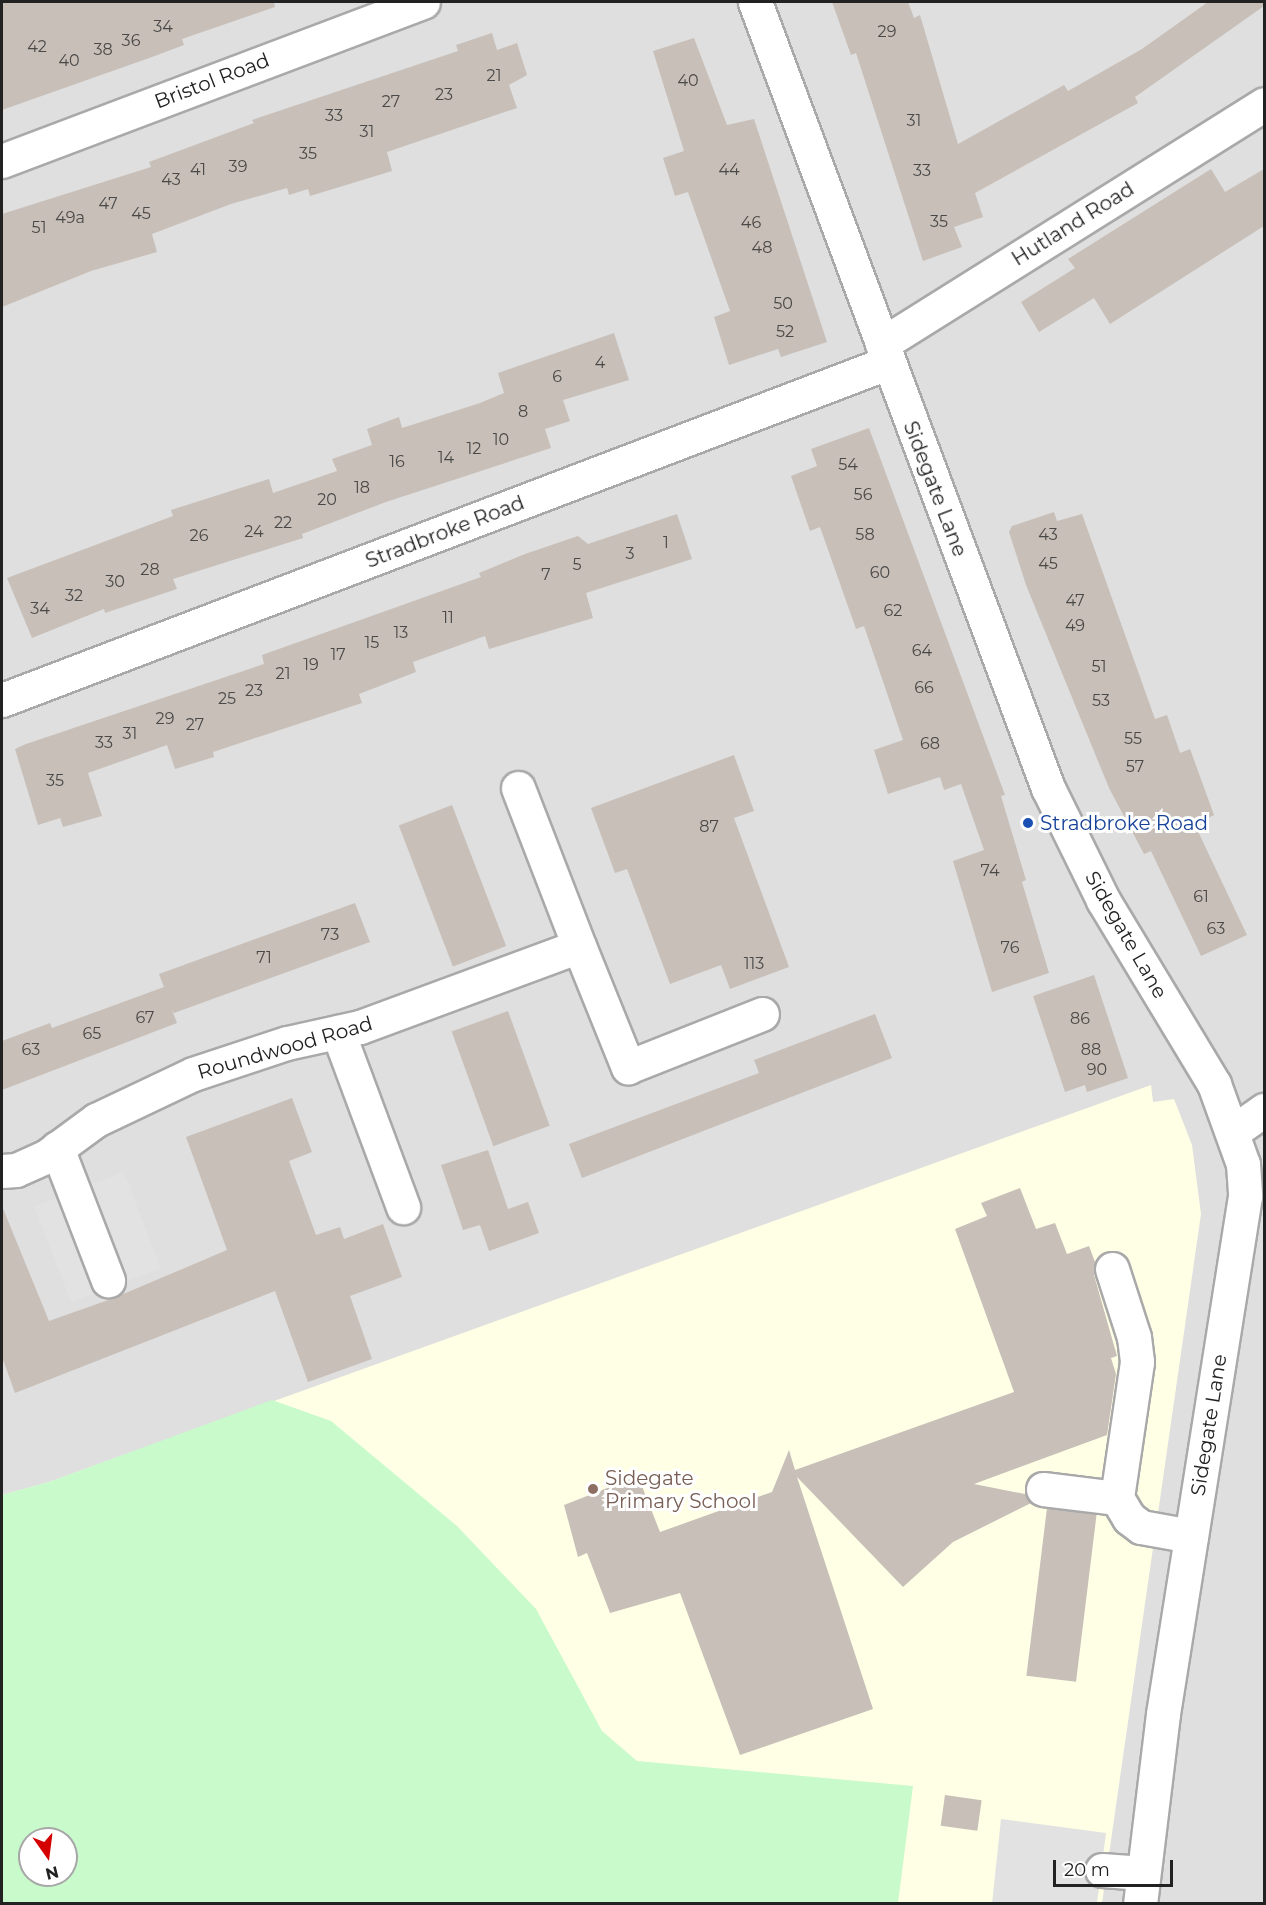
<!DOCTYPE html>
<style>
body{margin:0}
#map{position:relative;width:1266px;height:1905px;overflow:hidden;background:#f2efe9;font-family:Montserrat,sans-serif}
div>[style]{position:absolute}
.residential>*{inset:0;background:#e0dfdf}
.education>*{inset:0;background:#ffffe5}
.park>*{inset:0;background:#c8facc}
.parking>*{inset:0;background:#e2e2e2;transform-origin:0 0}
.building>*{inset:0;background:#c7bfb8;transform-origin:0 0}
.roads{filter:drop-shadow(2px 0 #a9a9a9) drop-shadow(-2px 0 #a9a9a9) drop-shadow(0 2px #a9a9a9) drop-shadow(0 -2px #a9a9a9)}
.minor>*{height:33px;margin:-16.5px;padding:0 16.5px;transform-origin:16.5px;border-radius:16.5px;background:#fff}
.dots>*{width:16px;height:16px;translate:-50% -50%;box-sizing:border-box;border:3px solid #fff;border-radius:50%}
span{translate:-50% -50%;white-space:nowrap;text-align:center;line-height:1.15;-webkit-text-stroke:6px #fff;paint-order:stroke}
.number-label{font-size:16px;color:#4b4948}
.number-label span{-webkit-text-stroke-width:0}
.street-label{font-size:20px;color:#222}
.transit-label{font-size:20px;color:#164399}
.left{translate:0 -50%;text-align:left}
.education-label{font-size:20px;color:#785e54}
.frame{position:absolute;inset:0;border:3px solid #222;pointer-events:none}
.north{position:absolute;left:18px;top:1827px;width:60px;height:60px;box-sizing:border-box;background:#fff;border:2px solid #a7a7a7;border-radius:50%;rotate:166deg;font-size:16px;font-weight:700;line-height:24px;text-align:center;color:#222}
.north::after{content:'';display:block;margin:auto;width:21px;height:27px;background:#d40000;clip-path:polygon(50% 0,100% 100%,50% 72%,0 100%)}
.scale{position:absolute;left:1053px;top:1860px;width:120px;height:27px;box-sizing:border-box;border:3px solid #222;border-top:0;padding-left:8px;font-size:18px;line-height:21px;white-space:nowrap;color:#222;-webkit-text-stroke:4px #fff;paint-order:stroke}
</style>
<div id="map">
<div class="residential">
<div style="clip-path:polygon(evenodd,2px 2px,1264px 2px,1264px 1903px,2px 1904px,2px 2px,30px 1839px,66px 1839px,66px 1875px,30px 1875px,30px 1839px)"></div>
</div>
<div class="education">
<div style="clip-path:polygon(1151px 1085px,1153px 1102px,1174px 1099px,1192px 1145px,1201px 1214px,1102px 1903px,84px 1903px,2px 1495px,49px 1482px)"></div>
</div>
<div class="park">
<div style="clip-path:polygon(evenodd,272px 1400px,331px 1421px,457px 1526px,536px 1609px,602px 1731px,637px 1761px,913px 1786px,898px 1903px,2px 1903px,2px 1495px,49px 1482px,272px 1400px,30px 1839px,66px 1839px,66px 1875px,30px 1875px,30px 1839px)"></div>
</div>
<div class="parking">
<div style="left:124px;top:1172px;width:103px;height:96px;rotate:69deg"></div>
<div style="clip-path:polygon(1001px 1819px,1106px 1833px,1097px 1903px,992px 1904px)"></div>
</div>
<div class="building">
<div style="clip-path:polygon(2px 2px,274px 2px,275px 7px,182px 39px,184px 45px,152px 57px,2px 110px)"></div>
<div style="clip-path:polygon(832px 2px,908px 2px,914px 18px,920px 15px,958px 144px,1064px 85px,1068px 91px,1142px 49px,1208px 2px,1264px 2px,1264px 6px,1135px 97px,1138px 103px,975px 193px,983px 217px,954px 227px,962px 247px,923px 261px,856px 53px,851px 55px)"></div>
<div style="clip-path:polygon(492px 33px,497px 50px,517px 43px,527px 75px,509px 85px,517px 108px,387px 152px,392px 171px,310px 196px,308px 189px,289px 195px,287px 188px,231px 204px,152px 234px,157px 252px,91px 271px,2px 307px,2px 214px,151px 167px,149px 162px,254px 123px,252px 120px,458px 51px,456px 45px)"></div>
<div style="clip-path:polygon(694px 38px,727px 125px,754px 119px,827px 342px,781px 357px,778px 349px,729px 365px,714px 317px,730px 311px,688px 192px,675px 196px,663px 158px,684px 151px,653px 51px)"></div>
<div style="clip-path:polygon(1211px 169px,1225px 192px,1264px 169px,1264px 226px,1110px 324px,1094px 298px,1039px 332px,1021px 302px,1075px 268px,1068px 259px)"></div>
<div style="clip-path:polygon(614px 333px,629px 380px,563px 400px,570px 421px,545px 429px,551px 448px,386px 502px,302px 534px,303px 538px,173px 579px,177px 589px,105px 613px,104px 609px,32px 638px,7px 578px,173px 516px,171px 510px,269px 479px,273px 493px,337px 471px,332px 459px,372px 445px,367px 429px,399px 417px,402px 428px,480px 403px,504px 393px,498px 373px)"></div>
<div style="clip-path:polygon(869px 428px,1005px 795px,1001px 796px,1026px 880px,1022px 882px,1049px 973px,992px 992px,953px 861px,984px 850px,961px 784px,944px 790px,940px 777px,888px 794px,874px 750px,903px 740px,864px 626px,856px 629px,820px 527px,810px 531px,791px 476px,817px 466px,811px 449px)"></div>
<div style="clip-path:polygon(1054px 512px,1057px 521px,1082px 514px,1155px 719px,1167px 715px,1180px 753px,1190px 749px,1214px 815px,1195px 825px,1247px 935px,1201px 956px,1151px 851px,1144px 854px,1109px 788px,1026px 585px,1009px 532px,1012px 526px)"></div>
<div style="clip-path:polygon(677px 514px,692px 559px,586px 593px,593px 618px,489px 649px,485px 636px,413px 662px,416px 672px,359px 694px,362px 703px,213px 752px,214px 757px,175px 769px,167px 745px,88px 773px,102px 816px,63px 827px,60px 818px,38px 825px,15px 749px,26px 744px,264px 664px,262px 655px,481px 577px,479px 573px,525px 554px,578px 536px,588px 544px)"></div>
<div style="clip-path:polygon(734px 755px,754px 811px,734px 818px,789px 967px,730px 989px,721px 965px,670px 984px,627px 869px,615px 873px,591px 808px)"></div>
<div style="left:452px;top:805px;width:151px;height:57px;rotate:69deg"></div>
<div style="clip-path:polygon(355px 903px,370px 942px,174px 1013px,172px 1010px,177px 1023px,2px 1090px,2px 1041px,50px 1023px,52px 1028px,164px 987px,159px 974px)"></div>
<div style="clip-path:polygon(1094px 975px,1128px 1078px,1087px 1092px,1085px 1085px,1065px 1092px,1033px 996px)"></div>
<div style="left:508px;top:1011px;width:122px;height:60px;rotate:70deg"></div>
<div style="clip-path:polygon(875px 1014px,892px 1058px,582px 1178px,569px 1144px,759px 1073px,754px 1060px)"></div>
<div style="clip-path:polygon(292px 1098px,312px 1152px,289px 1161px,316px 1235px,340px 1227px,344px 1239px,383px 1224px,402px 1277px,350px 1296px,372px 1359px,308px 1382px,275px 1291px,15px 1393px,2px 1357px,2px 1206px,49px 1321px,114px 1298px,227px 1250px,186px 1137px)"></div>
<div style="clip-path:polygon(488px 1150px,508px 1209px,528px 1202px,539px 1233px,489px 1251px,480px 1225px,463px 1230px,441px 1165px)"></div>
<div style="clip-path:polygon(1020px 1188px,1036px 1229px,1055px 1223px,1067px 1254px,1089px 1246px,1095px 1262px,1094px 1275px,1117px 1356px,1111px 1358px,1116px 1374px,1107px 1435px,974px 1484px,1025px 1494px,1031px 1503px,953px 1542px,903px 1587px,797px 1477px,873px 1709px,740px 1755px,680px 1593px,610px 1613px,587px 1553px,578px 1557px,564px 1505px,638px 1476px,660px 1532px,772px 1492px,789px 1450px,795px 1470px,1014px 1392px,955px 1229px,987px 1216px,981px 1203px)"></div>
<div style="left:1047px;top:1508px;width:50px;height:169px;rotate:7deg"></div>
<div style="left:945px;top:1795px;width:37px;height:31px;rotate:8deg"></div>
</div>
<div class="roads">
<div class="minor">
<div style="left:755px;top:2px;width:839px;rotate:69.56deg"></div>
<div style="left:1048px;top:788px;width:125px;rotate:63.8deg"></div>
<div style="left:1103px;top:900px;width:215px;rotate:58.9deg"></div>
<div style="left:1214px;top:1084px;width:85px;rotate:70.1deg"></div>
<div style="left:1243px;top:1164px;width:32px;rotate:86deg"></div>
<div style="left:1245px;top:1196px;width:524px;rotate:99deg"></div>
<div style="left:1163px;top:1714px;width:191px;rotate:96.9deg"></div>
<div style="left:2px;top:161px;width:450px;rotate:-20.7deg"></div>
<div style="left:882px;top:344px;width:451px;rotate:-32.1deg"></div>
<div style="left:2px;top:700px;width:947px;rotate:-20.85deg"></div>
<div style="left:518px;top:788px;width:169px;rotate:68.9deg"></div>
<div style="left:338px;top:1032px;width:187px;rotate:69.6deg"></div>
<div style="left:1234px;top:1131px;width:37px;rotate:-35deg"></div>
<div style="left:57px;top:1148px;width:142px;rotate:68.9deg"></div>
<div style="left:2px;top:1171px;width:14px;rotate:-4deg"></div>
<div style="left:16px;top:1170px;width:34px;rotate:-24deg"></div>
<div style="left:47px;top:1156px;width:61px;rotate:-36.3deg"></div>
<div style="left:96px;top:1120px;width:107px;rotate:-25.4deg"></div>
<div style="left:193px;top:1074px;width:99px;rotate:-18.3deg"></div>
<div style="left:287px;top:1043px;width:75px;rotate:-12.4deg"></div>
<div style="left:360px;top:1027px;width:233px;rotate:-20.3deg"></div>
<div style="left:579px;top:946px;width:131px;rotate:68deg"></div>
<div style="left:628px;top:1067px;width:144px;rotate:-21.6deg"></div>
<div style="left:1112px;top:1269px;width:71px;rotate:72.1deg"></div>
<div style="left:1134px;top:1337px;width:25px;rotate:83deg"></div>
<div style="left:1137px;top:1362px;width:137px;rotate:98.4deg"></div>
<div style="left:1043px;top:1489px;width:75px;rotate:6.9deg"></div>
<div style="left:1117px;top:1498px;width:23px;rotate:59deg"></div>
<div style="left:1129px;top:1518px;width:15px;rotate:37deg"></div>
<div style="left:1141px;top:1527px;width:51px;rotate:10.2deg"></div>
<div style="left:1102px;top:1870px;width:41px;rotate:4.2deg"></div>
</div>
</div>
<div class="dots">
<div style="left:1028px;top:823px;background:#1a4fb4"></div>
<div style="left:593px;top:1489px;background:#8d6e63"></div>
</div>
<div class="number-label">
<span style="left:163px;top:27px">34</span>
<span style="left:887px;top:32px">29</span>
<span style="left:131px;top:41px">36</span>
<span style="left:37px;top:47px">42</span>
<span style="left:103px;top:50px">38</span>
<span style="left:69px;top:61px">40</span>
<span style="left:494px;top:76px">21</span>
<span style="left:688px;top:81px">40</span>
<span style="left:444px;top:95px">23</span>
<span style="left:391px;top:102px">27</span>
<span style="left:334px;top:116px">33</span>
<span style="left:914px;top:121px">31</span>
<span style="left:367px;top:132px">31</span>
<span style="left:308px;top:154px">35</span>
<span style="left:238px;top:167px">39</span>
<span style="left:198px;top:170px">41</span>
<span style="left:729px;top:170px">44</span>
<span style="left:922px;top:171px">33</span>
<span style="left:171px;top:180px">43</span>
<span style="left:108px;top:204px">47</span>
<span style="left:141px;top:214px">45</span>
<span style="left:70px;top:218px">49a</span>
<span style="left:939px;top:222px">35</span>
<span style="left:751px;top:223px">46</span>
<span style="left:39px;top:228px">51</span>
<span style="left:762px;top:248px">48</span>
<span style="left:783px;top:304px">50</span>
<span style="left:785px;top:332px">52</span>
<span style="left:600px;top:363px">4</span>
<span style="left:557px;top:377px">6</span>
<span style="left:523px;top:412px">8</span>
<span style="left:501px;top:440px">10</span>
<span style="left:474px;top:449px">12</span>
<span style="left:446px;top:458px">14</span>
<span style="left:397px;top:462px">16</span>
<span style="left:848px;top:465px">54</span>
<span style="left:362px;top:488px">18</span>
<span style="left:863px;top:495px">56</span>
<span style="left:327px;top:500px">20</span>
<span style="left:283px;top:523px">22</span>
<span style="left:254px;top:532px">24</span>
<span style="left:865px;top:535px">58</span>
<span style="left:1048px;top:535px">43</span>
<span style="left:199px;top:536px">26</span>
<span style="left:666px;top:543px">1</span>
<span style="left:630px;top:554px">3</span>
<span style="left:1048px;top:564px">45</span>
<span style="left:577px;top:565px">5</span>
<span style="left:150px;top:570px">28</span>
<span style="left:880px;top:573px">60</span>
<span style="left:546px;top:575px">7</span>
<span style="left:115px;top:582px">30</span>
<span style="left:74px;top:596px">32</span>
<span style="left:1075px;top:601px">47</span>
<span style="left:40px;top:609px">34</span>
<span style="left:893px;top:611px">62</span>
<span style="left:448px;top:618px">11</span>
<span style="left:1075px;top:626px">49</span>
<span style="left:401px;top:633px">13</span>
<span style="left:372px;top:643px">15</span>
<span style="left:922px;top:651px">64</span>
<span style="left:338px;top:655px">17</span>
<span style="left:311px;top:665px">19</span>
<span style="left:1099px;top:667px">51</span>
<span style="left:283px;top:674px">21</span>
<span style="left:924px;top:688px">66</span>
<span style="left:254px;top:691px">23</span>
<span style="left:227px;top:699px">25</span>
<span style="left:1101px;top:701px">53</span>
<span style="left:165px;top:719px">29</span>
<span style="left:195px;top:725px">27</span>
<span style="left:130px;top:734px">31</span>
<span style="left:1133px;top:739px">55</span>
<span style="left:104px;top:743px">33</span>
<span style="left:930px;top:744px">68</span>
<span style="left:1135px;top:767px">57</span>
<span style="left:55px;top:781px">35</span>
<span style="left:709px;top:827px">87</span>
<span style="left:990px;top:871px">74</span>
<span style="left:1201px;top:897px">61</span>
<span style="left:1216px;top:929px">63</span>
<span style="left:330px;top:935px">73</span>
<span style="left:1010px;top:948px">76</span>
<span style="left:264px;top:958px">71</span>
<span style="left:754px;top:964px">113</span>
<span style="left:145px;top:1018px">67</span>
<span style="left:1080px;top:1019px">86</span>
<span style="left:92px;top:1034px">65</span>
<span style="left:31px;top:1050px">63</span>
<span style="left:1091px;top:1050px">88</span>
<span style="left:1097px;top:1070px">90</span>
</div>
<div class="street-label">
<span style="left:212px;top:81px;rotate:-21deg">Bristol Road</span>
<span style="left:1073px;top:224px;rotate:-32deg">Hutland Road</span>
<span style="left:935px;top:489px;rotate:69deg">Sidegate Lane</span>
<span style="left:445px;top:532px;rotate:-21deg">Stradbroke Road</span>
<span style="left:1126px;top:935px;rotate:60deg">Sidegate Lane</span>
<span style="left:285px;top:1048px;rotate:-16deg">Roundwood Road</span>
<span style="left:1209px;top:1425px;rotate:-81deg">Sidegate Lane</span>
</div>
<div class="transit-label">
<span class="left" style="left:1040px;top:823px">Stradbroke Road</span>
</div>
<div class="education-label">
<span class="left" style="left:605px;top:1490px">Sidegate<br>Primary School</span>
</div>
<div class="frame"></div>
<div class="north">N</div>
<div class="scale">20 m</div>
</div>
